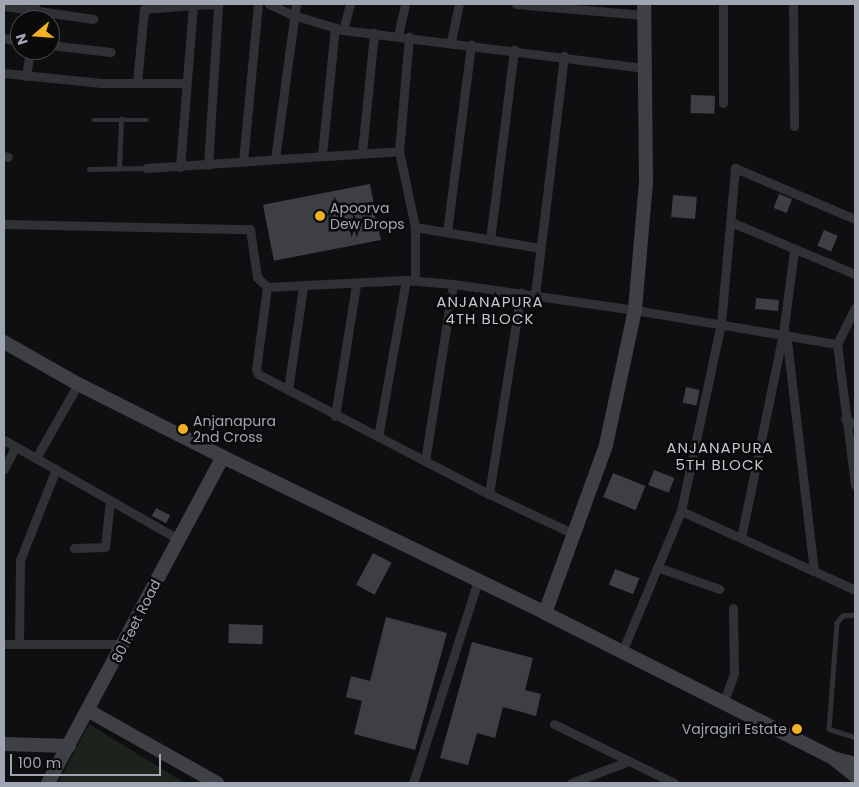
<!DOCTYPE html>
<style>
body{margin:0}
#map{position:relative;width:859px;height:787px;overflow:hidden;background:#0f0f11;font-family:Poppins,sans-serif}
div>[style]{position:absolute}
.green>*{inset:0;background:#1c231c}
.building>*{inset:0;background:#3e3f44;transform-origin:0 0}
.lane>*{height:4.5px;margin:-2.25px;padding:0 2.25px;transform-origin:2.25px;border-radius:2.25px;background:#303135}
.street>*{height:9px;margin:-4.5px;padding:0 4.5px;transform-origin:4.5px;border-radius:4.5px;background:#303135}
.secondary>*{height:14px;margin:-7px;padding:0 7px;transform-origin:7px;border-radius:7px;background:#3e4045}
.dots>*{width:14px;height:14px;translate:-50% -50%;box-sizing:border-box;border:2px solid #0a0a0b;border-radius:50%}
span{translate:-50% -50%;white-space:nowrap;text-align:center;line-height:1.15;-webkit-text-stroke:5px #0a0a0b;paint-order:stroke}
.poi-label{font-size:14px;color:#a0a5b2}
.left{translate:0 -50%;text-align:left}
.right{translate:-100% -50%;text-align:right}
.street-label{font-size:14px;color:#a0a5b2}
.neighbourhood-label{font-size:15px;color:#c1c4ce;letter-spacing:1px}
.frame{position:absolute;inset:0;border:5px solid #a0a5b2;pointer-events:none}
.north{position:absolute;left:10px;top:10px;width:50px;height:50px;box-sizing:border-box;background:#0a0a0b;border:1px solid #46484e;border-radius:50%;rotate:252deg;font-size:14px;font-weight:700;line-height:20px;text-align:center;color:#a0a5b2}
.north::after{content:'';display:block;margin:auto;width:18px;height:22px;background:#f3af25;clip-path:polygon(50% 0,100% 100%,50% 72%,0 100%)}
.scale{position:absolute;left:10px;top:754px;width:151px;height:22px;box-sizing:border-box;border:2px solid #a0a5b2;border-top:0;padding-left:6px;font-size:15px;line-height:18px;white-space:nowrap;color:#a0a5b2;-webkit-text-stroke:4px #0a0a0b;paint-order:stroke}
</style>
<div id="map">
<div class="green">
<div style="clip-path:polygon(89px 724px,185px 783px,58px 783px)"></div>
</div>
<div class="building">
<div style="left:691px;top:95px;width:24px;height:18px;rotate:2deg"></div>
<div style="left:370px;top:184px;width:57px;height:109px;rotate:79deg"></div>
<div style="left:779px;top:194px;width:14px;height:15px;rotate:21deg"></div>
<div style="left:673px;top:195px;width:24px;height:22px;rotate:5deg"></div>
<div style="left:824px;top:230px;width:15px;height:17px;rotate:23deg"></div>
<div style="left:756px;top:298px;width:23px;height:11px;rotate:5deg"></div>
<div style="left:686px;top:387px;width:14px;height:16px;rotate:12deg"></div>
<div style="left:654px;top:470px;width:22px;height:16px;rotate:21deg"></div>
<div style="left:613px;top:473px;width:35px;height:26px;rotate:22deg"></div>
<div style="left:156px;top:508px;width:16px;height:9px;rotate:27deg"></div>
<div style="left:373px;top:553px;width:21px;height:36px;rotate:28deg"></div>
<div style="left:615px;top:569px;width:26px;height:17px;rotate:21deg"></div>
<div style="clip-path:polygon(386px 617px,447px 633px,415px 750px,354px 734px,362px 701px,346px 697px,351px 676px,370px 681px)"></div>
<div style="left:229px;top:624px;width:34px;height:19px;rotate:2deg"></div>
<div style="clip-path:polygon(472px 642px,533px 658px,525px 690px,541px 694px,536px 716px,503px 707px,495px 738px,477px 733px,468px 765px,440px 758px)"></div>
</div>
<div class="lane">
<div style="left:94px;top:120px;width:53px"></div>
<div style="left:89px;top:169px;width:57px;rotate:-1deg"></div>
<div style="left:119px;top:169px;width:50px;rotate:-87.7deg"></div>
<div style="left:855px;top:615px;width:12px;rotate:175deg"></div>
<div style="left:843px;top:616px;width:9px;rotate:131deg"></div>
<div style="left:837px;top:623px;width:106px;rotate:94.3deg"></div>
<div style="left:829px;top:729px;width:27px;rotate:17deg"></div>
</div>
<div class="street">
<div style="left:269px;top:4px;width:26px;rotate:25deg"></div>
<div style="left:293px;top:15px;width:52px;rotate:16.7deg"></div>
<div style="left:343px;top:30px;width:304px;rotate:7.2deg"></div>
<div style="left:516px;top:4px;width:128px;rotate:4.9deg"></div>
<div style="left:723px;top:4px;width:99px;rotate:90deg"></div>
<div style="left:793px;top:4px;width:122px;rotate:89.5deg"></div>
<div style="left:4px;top:6px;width:90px;rotate:8.3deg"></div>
<div style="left:34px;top:20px;width:16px;rotate:-86deg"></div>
<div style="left:343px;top:30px;width:27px;rotate:-75deg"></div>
<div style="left:398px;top:35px;width:32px;rotate:-77deg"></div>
<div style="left:4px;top:38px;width:16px;rotate:11deg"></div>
<div style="left:451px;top:41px;width:38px;rotate:-78deg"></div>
<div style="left:50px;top:45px;width:61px;rotate:6.5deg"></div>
<div style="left:4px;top:73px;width:98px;rotate:5.9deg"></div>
<div style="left:101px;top:83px;width:84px"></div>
<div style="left:26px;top:76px;width:26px;rotate:-81deg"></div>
<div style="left:137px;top:82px;width:73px;rotate:-84.5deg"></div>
<div style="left:144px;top:9px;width:49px;rotate:-4.7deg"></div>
<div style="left:399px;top:151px;width:115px;rotate:-85deg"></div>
<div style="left:362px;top:152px;width:120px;rotate:-84.2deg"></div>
<div style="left:322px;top:155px;width:128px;rotate:-84.2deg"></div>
<div style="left:4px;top:156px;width:4px;rotate:14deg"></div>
<div style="left:275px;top:159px;width:156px;rotate:-82.3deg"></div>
<div style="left:243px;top:162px;width:159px;rotate:-84.6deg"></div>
<div style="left:208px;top:165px;width:161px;rotate:-86.4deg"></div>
<div style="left:180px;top:167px;width:163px;rotate:-85.4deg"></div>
<div style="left:193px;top:5px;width:25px;rotate:-2deg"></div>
<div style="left:146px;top:168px;width:254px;rotate:-3.8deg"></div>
<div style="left:399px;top:151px;width:78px;rotate:78.1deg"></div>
<div style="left:415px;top:227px;width:53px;rotate:90deg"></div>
<div style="left:731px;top:222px;width:134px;rotate:22.8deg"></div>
<div style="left:4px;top:224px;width:246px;rotate:1.2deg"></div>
<div style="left:250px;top:229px;width:49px;rotate:81.7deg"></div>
<div style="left:257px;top:277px;width:14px;rotate:45deg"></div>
<div style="left:267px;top:287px;width:139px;rotate:-2.9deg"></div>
<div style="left:406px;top:280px;width:47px;rotate:4.9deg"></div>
<div style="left:453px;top:284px;width:184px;rotate:8.1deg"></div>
<div style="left:635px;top:310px;width:205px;rotate:9.6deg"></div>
<div style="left:415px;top:227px;width:127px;rotate:9.5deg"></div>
<div style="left:447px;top:232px;width:189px;rotate:-82.7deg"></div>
<div style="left:490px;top:240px;width:192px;rotate:-82.8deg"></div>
<div style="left:267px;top:287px;width:83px;rotate:97.6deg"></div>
<div style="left:256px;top:369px;width:5px;rotate:68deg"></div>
<div style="left:258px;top:374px;width:260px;rotate:27.5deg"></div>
<div style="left:489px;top:494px;width:92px;rotate:25.2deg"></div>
<div style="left:535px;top:295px;width:241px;rotate:-83.1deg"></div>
<div style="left:855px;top:308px;width:40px;rotate:116.6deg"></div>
<div style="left:837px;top:344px;width:142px;rotate:82.7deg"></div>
<div style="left:288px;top:390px;width:104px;rotate:-81.7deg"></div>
<div style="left:335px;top:416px;width:133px;rotate:-80.9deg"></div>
<div style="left:845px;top:419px;width:11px;rotate:27deg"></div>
<div style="left:378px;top:437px;width:159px;rotate:-79.9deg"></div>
<div style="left:4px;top:440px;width:200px;rotate:29.6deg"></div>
<div style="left:36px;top:458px;width:85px;rotate:-60.4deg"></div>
<div style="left:425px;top:461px;width:179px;rotate:-81deg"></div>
<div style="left:4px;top:469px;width:25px;rotate:-63deg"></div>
<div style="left:489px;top:494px;width:204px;rotate:-81deg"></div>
<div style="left:681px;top:511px;width:146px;rotate:24.3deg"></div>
<div style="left:814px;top:571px;width:239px;rotate:-96.7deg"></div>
<div style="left:741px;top:538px;width:208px;rotate:-78.4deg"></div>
<div style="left:783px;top:334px;width:84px;rotate:-82.5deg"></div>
<div style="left:74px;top:548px;width:31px;rotate:-2deg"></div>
<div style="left:105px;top:547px;width:47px;rotate:-83.9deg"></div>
<div style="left:657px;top:567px;width:66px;rotate:19.5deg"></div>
<div style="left:814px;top:571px;width:45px;rotate:24.9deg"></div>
<div style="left:4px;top:644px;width:120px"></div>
<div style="left:19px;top:644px;width:84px;rotate:-89.3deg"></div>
<div style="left:20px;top:560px;width:98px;rotate:-68.4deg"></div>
<div style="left:622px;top:652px;width:153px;rotate:-67.3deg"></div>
<div style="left:681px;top:511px;width:192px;rotate:-78deg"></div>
<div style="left:721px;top:323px;width:156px;rotate:-84.8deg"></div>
<div style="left:735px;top:168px;width:130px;rotate:23deg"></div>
<div style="left:723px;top:704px;width:33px;rotate:-70deg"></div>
<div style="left:734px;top:673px;width:65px;rotate:-90.9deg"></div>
<div style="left:554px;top:724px;width:134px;rotate:26.2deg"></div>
<div style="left:413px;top:783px;width:212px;rotate:-72.2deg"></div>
<div style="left:571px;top:783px;width:62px;rotate:-20.8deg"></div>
</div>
<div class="secondary">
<div style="left:4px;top:342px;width:85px;rotate:29.6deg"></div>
<div style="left:78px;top:384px;width:162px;rotate:26.7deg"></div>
<div style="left:223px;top:457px;width:358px;rotate:25.8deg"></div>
<div style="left:545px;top:613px;width:322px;rotate:26.7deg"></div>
<div style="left:833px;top:758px;width:28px;rotate:39deg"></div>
<div style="left:545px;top:613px;width:179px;rotate:-70deg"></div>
<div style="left:606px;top:445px;width:138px;rotate:-77.9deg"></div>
<div style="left:635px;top:310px;width:129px;rotate:-85.1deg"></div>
<div style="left:646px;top:181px;width:177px;rotate:-90.6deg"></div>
<div style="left:89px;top:711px;width:147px;rotate:29.4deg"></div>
<div style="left:4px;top:744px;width:65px;rotate:1.8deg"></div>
<div style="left:833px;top:758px;width:23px;rotate:15deg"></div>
<div style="left:48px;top:783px;width:370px;rotate:-61.8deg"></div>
</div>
<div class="dots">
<div style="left:320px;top:216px;background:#f3af25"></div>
<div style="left:183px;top:429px;background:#f3af25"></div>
<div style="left:797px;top:729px;background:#f3af25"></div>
</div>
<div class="poi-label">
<span class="left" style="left:330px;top:216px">Apoorva<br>Dew Drops</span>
<span class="left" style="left:193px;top:429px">Anjanapura<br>2nd Cross</span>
<span class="right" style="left:787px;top:729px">Vajragiri Estate</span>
</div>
<div class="street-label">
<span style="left:136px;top:621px;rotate:-63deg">80 Feet Road</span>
</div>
<div class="neighbourhood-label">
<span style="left:490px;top:310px">ANJANAPURA<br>4TH BLOCK</span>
<span style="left:720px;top:456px">ANJANAPURA<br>5TH BLOCK</span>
</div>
<div class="frame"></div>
<div class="north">N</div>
<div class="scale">100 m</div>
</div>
